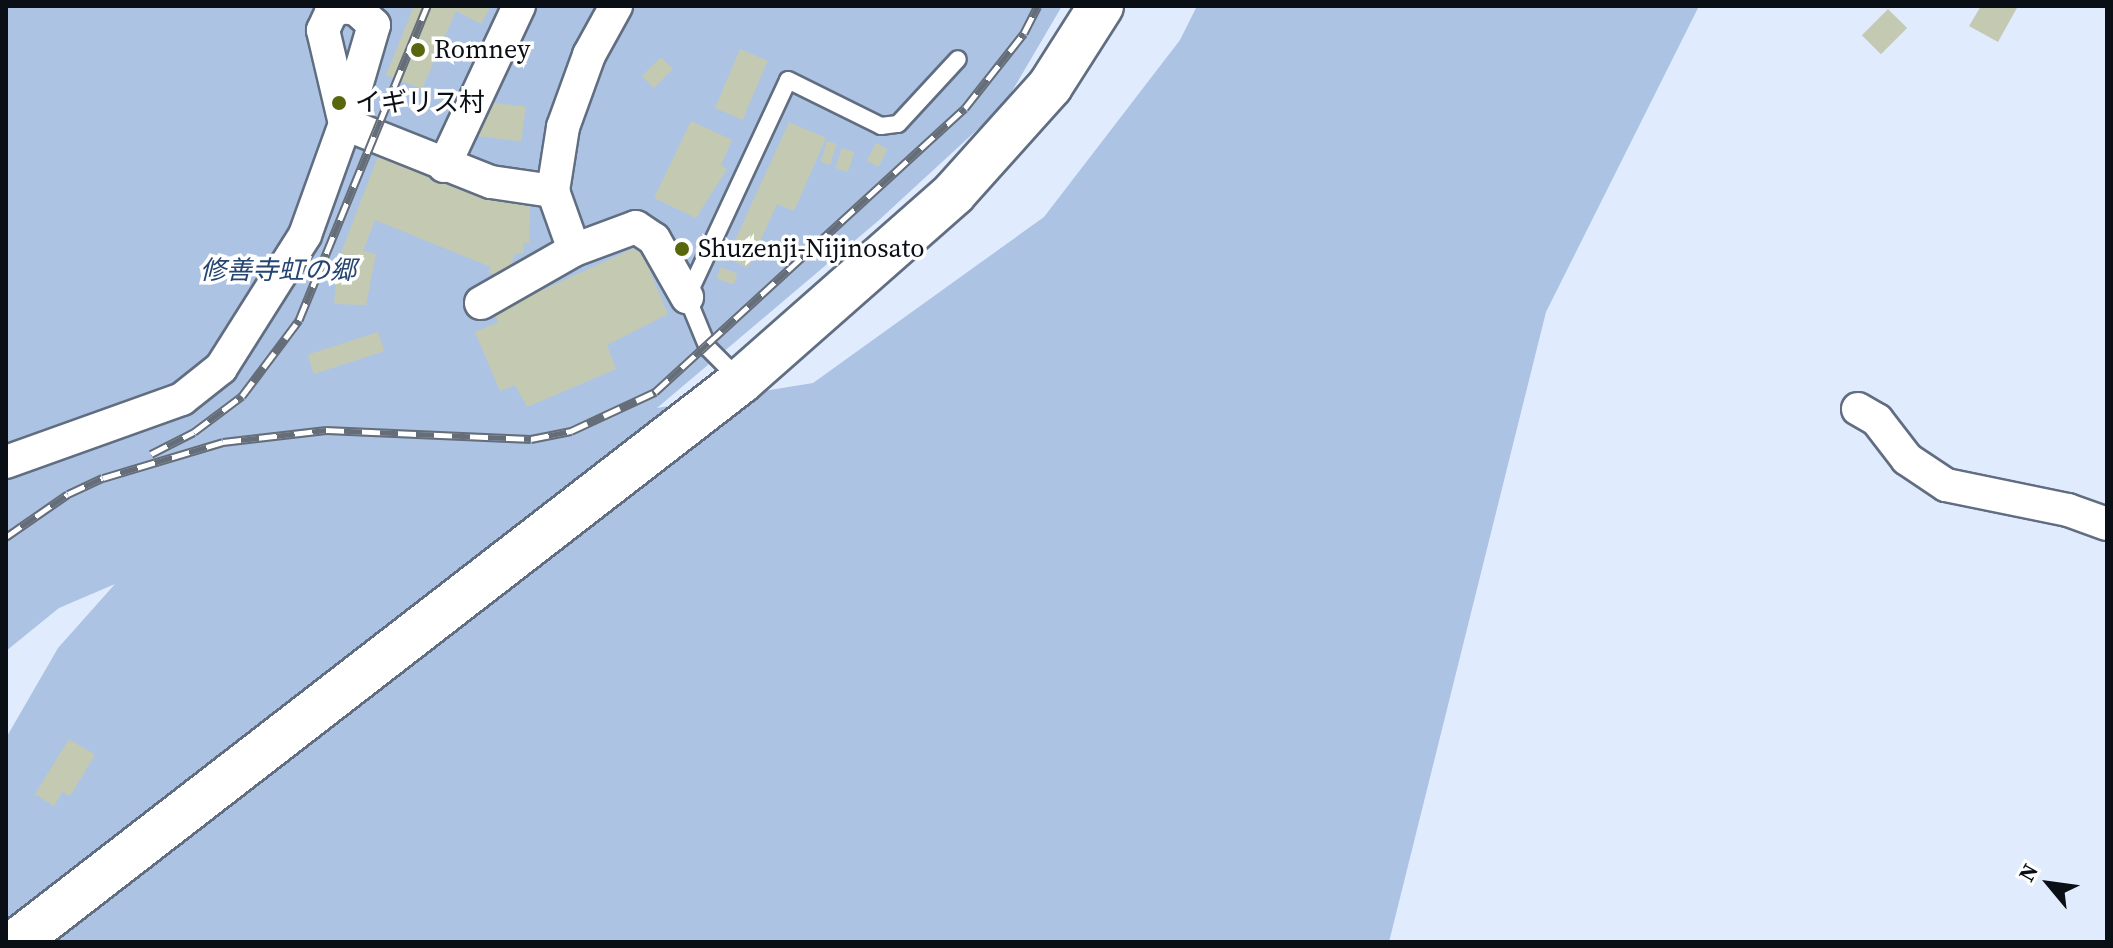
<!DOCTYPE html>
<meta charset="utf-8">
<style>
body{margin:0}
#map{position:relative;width:2113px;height:948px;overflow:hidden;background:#e0ecfe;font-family:"Source Serif 4","Noto Sans JP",serif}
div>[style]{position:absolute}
.green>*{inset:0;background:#acc3e3}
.building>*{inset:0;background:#c4cab2;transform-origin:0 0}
.roads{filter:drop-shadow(2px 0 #616e81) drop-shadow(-2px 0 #616e81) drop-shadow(0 2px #616e81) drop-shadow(0 -2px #616e81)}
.lane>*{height:16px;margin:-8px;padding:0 8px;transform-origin:8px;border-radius:8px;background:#fff}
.street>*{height:32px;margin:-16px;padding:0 16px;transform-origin:16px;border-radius:16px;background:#fff}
.secondary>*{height:44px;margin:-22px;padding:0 22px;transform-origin:22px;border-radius:22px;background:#fff}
.rail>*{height:9px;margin-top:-4.5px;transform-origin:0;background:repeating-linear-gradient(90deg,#fff 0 18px,#656d79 0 36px);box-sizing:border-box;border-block:2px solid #656d79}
.dots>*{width:22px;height:22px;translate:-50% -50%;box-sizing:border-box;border:4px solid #fff;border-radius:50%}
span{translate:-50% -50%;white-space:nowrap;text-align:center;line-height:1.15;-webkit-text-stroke:7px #fff;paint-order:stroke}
.poi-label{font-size:26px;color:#0a0f16}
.left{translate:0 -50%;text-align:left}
.park-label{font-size:26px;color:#254572;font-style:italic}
.frame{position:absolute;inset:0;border:8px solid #0a0f16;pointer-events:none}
.north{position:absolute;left:2009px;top:844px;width:80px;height:80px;-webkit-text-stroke:6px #fff;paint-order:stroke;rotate:299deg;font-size:22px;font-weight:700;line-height:32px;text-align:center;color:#0a0f16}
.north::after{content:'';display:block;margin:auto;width:28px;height:36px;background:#0a0f16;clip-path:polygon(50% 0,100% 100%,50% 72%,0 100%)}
</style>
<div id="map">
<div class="green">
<div style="clip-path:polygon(6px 6px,1062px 6px,1004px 105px,878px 221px,657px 408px,813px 383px,1044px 217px,1180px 40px,1197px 6px,1699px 6px,1546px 312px,1389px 942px,6px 942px,6px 738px,58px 648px,115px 584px,59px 608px,6px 651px)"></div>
</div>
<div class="building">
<div style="clip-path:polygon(414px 6px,491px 6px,481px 24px,456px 11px,422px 89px,386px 75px)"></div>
<div style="clip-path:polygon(1981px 6px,2018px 6px,1998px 42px,1969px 26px)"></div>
<div style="left:1888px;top:9px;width:27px;height:37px;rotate:45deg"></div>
<div style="left:740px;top:49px;width:30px;height:64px;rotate:23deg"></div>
<div style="left:661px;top:57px;width:17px;height:27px;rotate:45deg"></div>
<div style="left:480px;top:101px;width:46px;height:35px;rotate:7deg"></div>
<div style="clip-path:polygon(691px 121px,732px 140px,721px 165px,727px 169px,696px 218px,654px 198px)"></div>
<div style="clip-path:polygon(789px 122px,826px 138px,794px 211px,777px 204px,748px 268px,727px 258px)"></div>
<div style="left:827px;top:141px;width:10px;height:22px;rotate:17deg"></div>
<div style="left:876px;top:143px;width:13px;height:20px;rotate:27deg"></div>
<div style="left:842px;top:148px;width:13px;height:21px;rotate:18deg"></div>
<div style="clip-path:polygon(379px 154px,530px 203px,529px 243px,523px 243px,524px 253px,515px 254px,506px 278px,488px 272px,491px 267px,375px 220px,363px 251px,376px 254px,366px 305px,334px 304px,339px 258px)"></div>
<div style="clip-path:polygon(639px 246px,668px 314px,607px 345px,616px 369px,527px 407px,515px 385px,500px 391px,475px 332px,498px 322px,494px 312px)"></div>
<div style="left:721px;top:267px;width:18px;height:12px;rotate:22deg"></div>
<div style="left:378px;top:332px;width:20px;height:74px;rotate:72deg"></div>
<div style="clip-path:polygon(69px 739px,95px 755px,70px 796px,62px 792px,54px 806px,35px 794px)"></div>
</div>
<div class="roads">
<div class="lane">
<div style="left:740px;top:380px;width:45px;rotate:-135deg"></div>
<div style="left:708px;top:348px;width:55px;rotate:-112.4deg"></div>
<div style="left:687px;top:297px;width:239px;rotate:-65deg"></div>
<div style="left:788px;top:80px;width:104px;rotate:26.3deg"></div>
<div style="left:881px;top:126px;width:17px;rotate:-7deg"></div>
<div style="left:898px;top:124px;width:88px;rotate:-47.3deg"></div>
</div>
<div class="street">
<div style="left:345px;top:124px;width:157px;rotate:21.7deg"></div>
<div style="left:491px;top:182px;width:63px;rotate:8.3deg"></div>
<div style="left:444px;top:166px;width:177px;rotate:-64.9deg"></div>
<div style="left:574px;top:250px;width:63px;rotate:-109.6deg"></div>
<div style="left:553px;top:191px;width:65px;rotate:-81.1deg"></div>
<div style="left:563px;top:127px;width:77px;rotate:-70.1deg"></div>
<div style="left:589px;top:55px;width:56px;rotate:-61.1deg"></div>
<div style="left:481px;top:303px;width:107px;rotate:-29.7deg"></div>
<div style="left:574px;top:250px;width:66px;rotate:-20.4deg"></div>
<div style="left:636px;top:227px;width:22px;rotate:34deg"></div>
<div style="left:654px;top:239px;width:67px;rotate:60.4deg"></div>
<div style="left:1858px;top:409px;width:22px;rotate:30deg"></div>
<div style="left:1877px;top:420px;width:49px;rotate:52.4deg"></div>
<div style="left:1907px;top:459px;width:47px;rotate:33.7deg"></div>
<div style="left:1946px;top:485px;width:125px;rotate:11.6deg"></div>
<div style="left:2068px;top:510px;width:41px;rotate:19.7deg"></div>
<div style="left:6px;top:462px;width:187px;rotate:-19.7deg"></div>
<div style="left:182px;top:399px;width:50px;rotate:-38.5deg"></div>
<div style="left:221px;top:368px;width:157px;rotate:-57.7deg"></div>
<div style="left:305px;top:235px;width:118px;rotate:-70.2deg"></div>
<div style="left:345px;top:124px;width:103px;rotate:-73.7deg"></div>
<div style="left:374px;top:25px;width:24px;rotate:-138deg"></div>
<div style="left:356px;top:9px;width:14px;rotate:-172deg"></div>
<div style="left:342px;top:7px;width:13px;rotate:151deg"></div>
<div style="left:331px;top:13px;width:19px;rotate:115deg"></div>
<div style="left:323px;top:30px;width:97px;rotate:76.8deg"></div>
</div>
<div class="secondary">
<div style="left:16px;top:942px;width:917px;rotate:-37.73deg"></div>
<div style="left:741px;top:381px;width:284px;rotate:-41.4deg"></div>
<div style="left:954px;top:193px;width:144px;rotate:-48.1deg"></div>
<div style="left:1050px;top:86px;width:95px;rotate:-57.5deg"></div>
</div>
</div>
<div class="rail">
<div style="left:151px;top:454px;width:48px;rotate:-27.1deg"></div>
<div style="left:194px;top:432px;width:60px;rotate:-36.9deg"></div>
<div style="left:242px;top:396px;width:95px;rotate:-53.1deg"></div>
<div style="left:299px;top:320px;width:339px;rotate:-67.8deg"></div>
<div style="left:6px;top:537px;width:75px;rotate:-34.7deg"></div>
<div style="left:68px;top:494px;width:38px;rotate:-25deg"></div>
<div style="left:103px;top:478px;width:125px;rotate:-16.7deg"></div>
<div style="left:223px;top:442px;width:104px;rotate:-6.6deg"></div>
<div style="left:326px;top:430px;width:205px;rotate:2.5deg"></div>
<div style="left:531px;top:439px;width:41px;rotate:-11.3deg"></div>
<div style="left:571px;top:431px;width:93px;rotate:-24.9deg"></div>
<div style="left:655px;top:392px;width:420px;rotate:-42.5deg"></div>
<div style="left:965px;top:108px;width:95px;rotate:-51.8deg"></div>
<div style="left:1024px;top:33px;width:30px;rotate:-63deg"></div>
</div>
<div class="dots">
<div style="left:418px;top:50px;background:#58660c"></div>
<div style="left:339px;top:103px;background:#58660c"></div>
<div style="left:682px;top:249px;background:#58660c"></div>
</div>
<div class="poi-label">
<span class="left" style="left:434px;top:50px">Romney</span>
<span class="left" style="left:355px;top:103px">イギリス村</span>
<span class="left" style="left:698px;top:249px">Shuzenji-Nijinosato</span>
</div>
<div class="park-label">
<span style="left:278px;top:271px">修善寺虹の郷</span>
</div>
<div class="frame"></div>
<div class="north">N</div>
</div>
